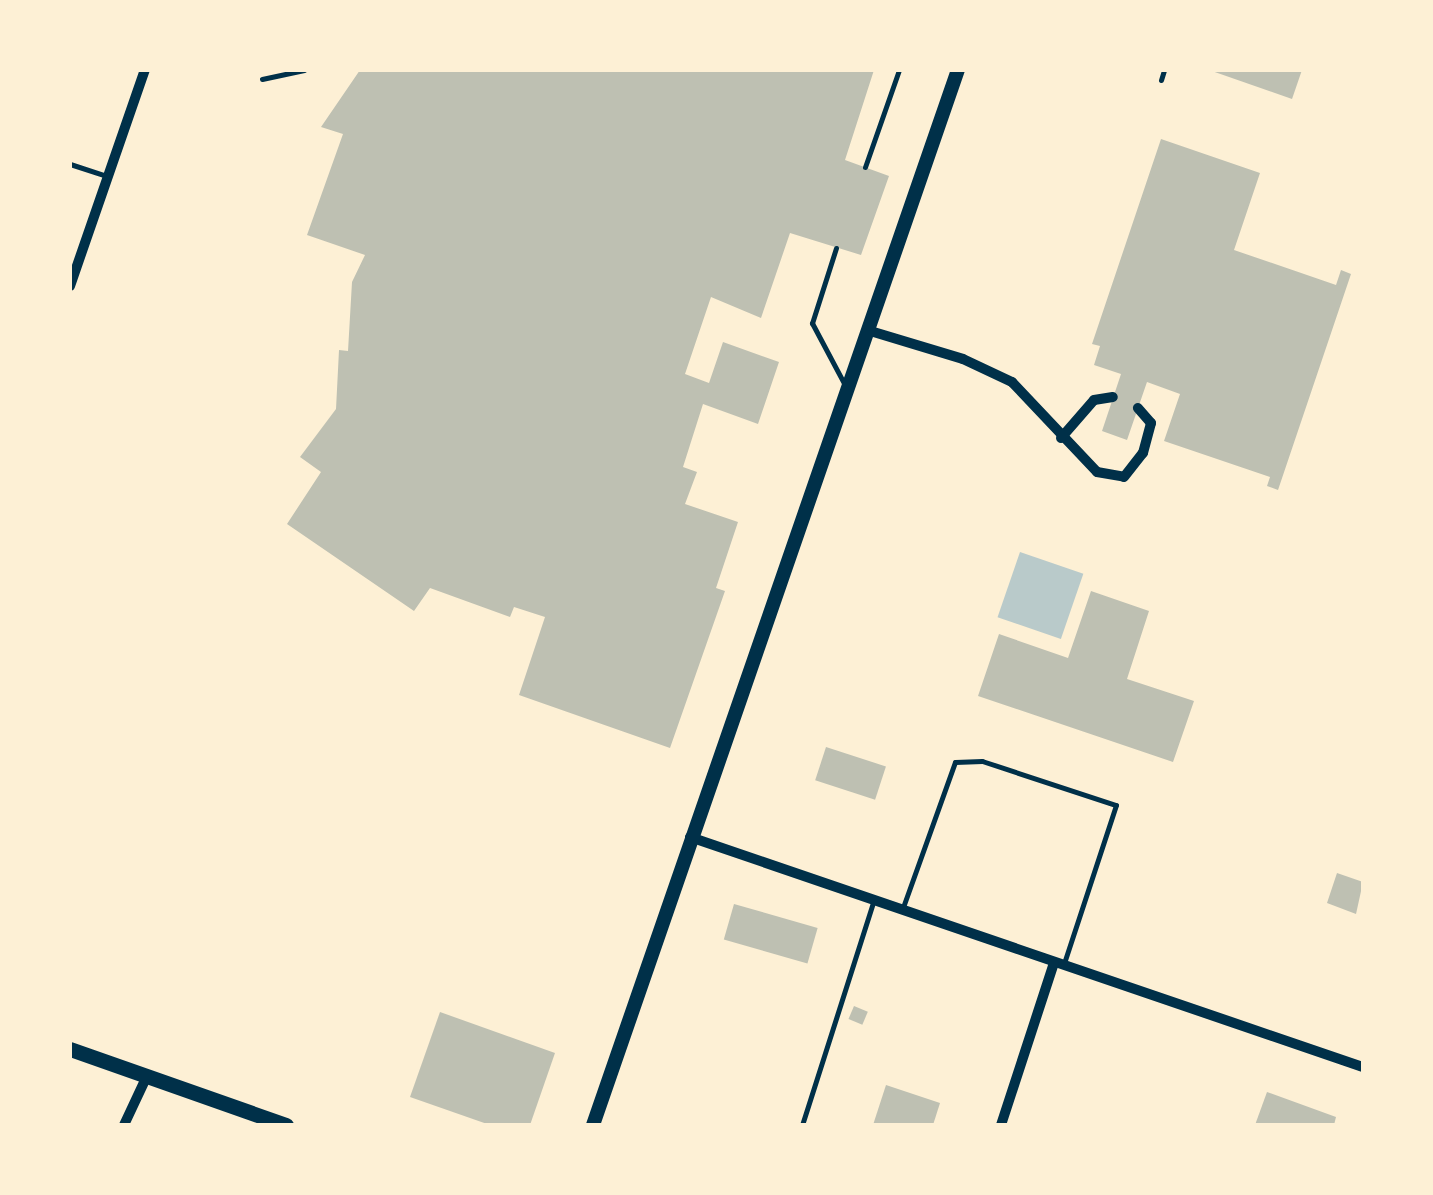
<!DOCTYPE html>
<style>
body{margin:0}
#map{position:relative;width:1433px;height:1195px;overflow:hidden;background:#fdf0d5;font-family:Mulish,sans-serif}
div>[style]{position:absolute}
.green>*{inset:0;background:#b9caca;transform-origin:0 0}
.building>*{inset:0;background:#bec0b2;transform-origin:0 0}
.service>*{height:5px;margin:-2.5px;padding:0 2.5px;transform-origin:2.5px;border-radius:2.5px;background:#003049}
.minor>*{height:10px;margin:-5px;padding:0 5px;transform-origin:5px;border-radius:5px;background:#003049}
.tertiary>*{height:14px;margin:-7px;padding:0 7px;transform-origin:7px;border-radius:7px;background:#003049}
.secondary>*{height:15px;margin:-7.5px;padding:0 7.5px;transform-origin:7.5px;border-radius:7.5px;background:#003049}
span{translate:-50% -50%;white-space:nowrap;text-align:center;line-height:1.15;-webkit-text-stroke:8px #fdf0d5;paint-order:stroke}
.frame{position:absolute;inset:0;border:72px solid #fdf0d5;pointer-events:none}
</style>
<div id="map">
<div class="green">
<div style="left:1020px;top:552px;width:67px;height:69px;rotate:19deg"></div>
</div>
<div class="building">
<div style="clip-path:polygon(360px 70px,874px 70px,845px 160px,889px 176px,861px 255px,790px 233px,761px 318px,711px 297px,685px 374px,709px 383px,723px 342px,779px 362px,758px 424px,703px 404px,683px 467px,697px 472px,685px 504px,738px 522px,716px 588px,725px 591px,670px 748px,519px 695px,545px 617px,514px 607px,510px 617px,430px 588px,414px 611px,287px 524px,321px 472px,300px 457px,336px 409px,339px 350px,348px 351px,352px 282px,365px 255px,307px 235px,343px 134px,321px 127px)"></div>
<div style="clip-path:polygon(1209px 70px,1302px 70px,1292px 99px)"></div>
<div style="clip-path:polygon(1161px 139px,1260px 173px,1234px 250px,1336px 285px,1341px 270px,1351px 274px,1278px 490px,1267px 486px,1270px 477px,1164px 441px,1180px 394px,1147px 382px,1127px 440px,1102px 431px,1121px 374px,1094px 365px,1100px 346px,1092px 344px)"></div>
<div style="clip-path:polygon(1091px 591px,1149px 611px,1127px 679px,1194px 701px,1173px 762px,978px 696px,999px 634px,1068px 658px)"></div>
<div style="left:826px;top:747px;width:63px;height:35px;rotate:18deg"></div>
<div style="clip-path:polygon(1337px 873px,1363px 882px,1356px 914px,1327px 903px)"></div>
<div style="left:734px;top:904px;width:87px;height:37px;rotate:16deg"></div>
<div style="left:854px;top:1006px;width:15px;height:14px;rotate:23deg"></div>
<div style="clip-path:polygon(440px 1012px,555px 1053px,530px 1125px,490px 1125px,410px 1097px)"></div>
<div style="clip-path:polygon(886px 1085px,940px 1103px,933px 1125px,873px 1125px)"></div>
<div style="clip-path:polygon(1267px 1092px,1336px 1117px,1334px 1125px,1255px 1125px)"></div>
</div>
<div class="service">
<div style="left:262px;top:79px;width:43px;rotate:-12.1deg"></div>
<div style="left:1161px;top:80px;width:10px;rotate:-73deg"></div>
<div style="left:70px;top:164px;width:39px;rotate:18deg"></div>
<div style="left:865px;top:167px;width:103px;rotate:-70.7deg"></div>
<div style="left:836px;top:248px;width:79px;rotate:107.7deg"></div>
<div style="left:812px;top:323px;width:70px;rotate:62deg"></div>
<div style="left:902px;top:910px;width:157px;rotate:-70.3deg"></div>
<div style="left:955px;top:762px;width:27px;rotate:-2deg"></div>
<div style="left:982px;top:761px;width:141px;rotate:18.2deg"></div>
<div style="left:1116px;top:805px;width:166px;rotate:108.2deg"></div>
<div style="left:802px;top:1125px;width:233px;rotate:-72.3deg"></div>
</div>
<div class="minor">
<div style="left:70px;top:286px;width:229px;rotate:-70.9deg"></div>
<div style="left:867px;top:330px;width:100px;rotate:16.8deg"></div>
<div style="left:963px;top:359px;width:54px;rotate:25.1deg"></div>
<div style="left:1012px;top:382px;width:124px;rotate:46.6deg"></div>
<div style="left:1097px;top:472px;width:27px;rotate:10deg"></div>
<div style="left:1124px;top:477px;width:31px;rotate:-52deg"></div>
<div style="left:1143px;top:453px;width:31px;rotate:-75deg"></div>
<div style="left:1151px;top:423px;width:20px;rotate:-131deg"></div>
<div style="left:1061px;top:438px;width:50px;rotate:-49deg"></div>
<div style="left:1094px;top:400px;width:19px;rotate:-9deg"></div>
<div style="left:690px;top:837px;width:711px;rotate:18.87deg"></div>
<div style="left:124px;top:1125px;width:54px;rotate:-64.9deg"></div>
<div style="left:1001px;top:1125px;width:170px;rotate:-71.9deg"></div>
</div>
<div class="tertiary">
<div style="left:593px;top:1125px;width:1116px;rotate:-70.92deg"></div>
</div>
<div class="secondary">
<div style="left:70px;top:1049px;width:229px;rotate:19.4deg"></div>
</div>
<div class="frame"></div>
</div>
